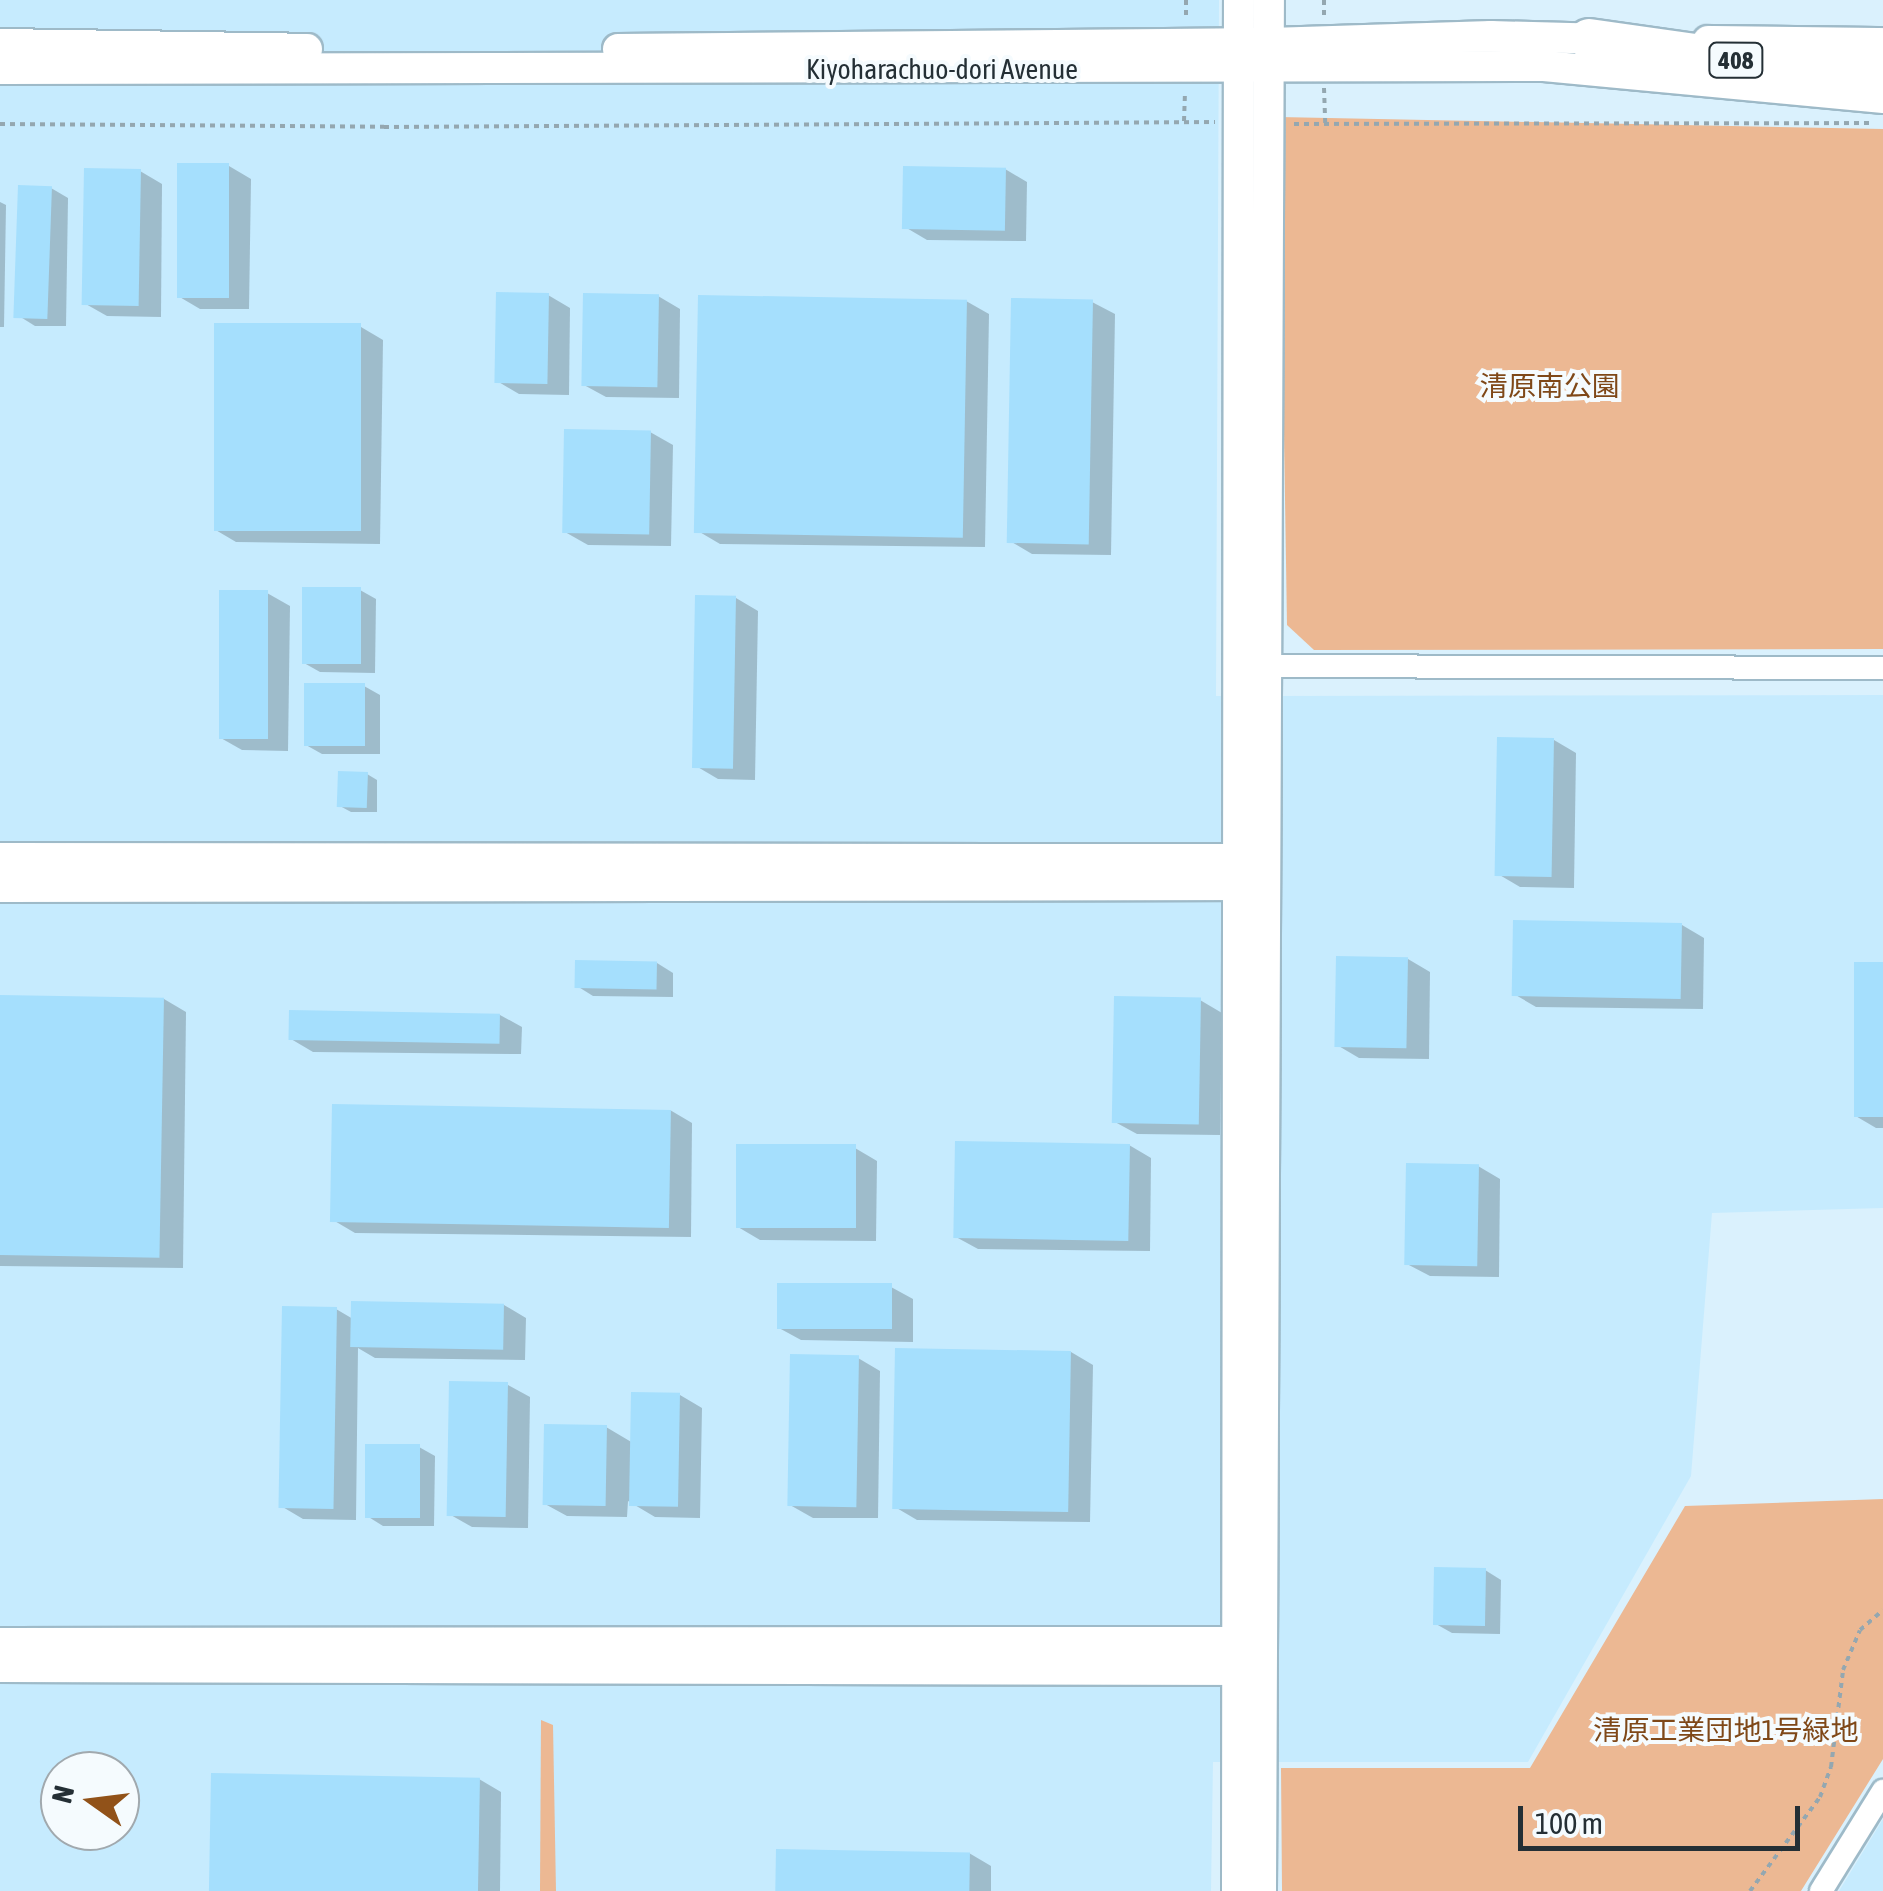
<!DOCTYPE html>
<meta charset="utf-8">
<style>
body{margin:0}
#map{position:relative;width:1883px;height:1891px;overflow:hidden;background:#daf1fd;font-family:"Asap Condensed","Noto Sans JP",sans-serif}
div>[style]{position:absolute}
.built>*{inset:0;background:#c6ebfe}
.green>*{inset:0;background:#ecb893}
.shadow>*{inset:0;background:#0003}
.building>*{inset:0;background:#a5dffd;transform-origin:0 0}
.path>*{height:4px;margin-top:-2px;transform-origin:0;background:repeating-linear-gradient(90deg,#94a7b0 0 5px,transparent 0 10px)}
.roads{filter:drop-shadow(2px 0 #9ebac8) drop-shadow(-2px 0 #9ebac8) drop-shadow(0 2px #9ebac8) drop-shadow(0 -2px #9ebac8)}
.street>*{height:22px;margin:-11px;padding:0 11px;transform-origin:11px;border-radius:11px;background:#fff}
.secondary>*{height:30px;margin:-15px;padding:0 15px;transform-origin:15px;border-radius:15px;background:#fff}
.highway>*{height:40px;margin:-20px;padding:0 20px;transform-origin:20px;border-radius:20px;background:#fff}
span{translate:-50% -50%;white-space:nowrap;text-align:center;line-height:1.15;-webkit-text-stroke:8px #f5fbfe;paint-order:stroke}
.shield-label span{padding:2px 8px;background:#f5fbfe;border:2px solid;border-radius:8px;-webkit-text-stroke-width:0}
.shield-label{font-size:25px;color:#242f35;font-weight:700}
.street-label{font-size:28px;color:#242f35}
.park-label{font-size:28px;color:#7f4818}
.north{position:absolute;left:40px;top:1751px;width:100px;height:100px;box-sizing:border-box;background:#f5fbfe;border:2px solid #a1a9ae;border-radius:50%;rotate:284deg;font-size:28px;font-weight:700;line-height:40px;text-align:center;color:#242f35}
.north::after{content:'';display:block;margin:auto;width:35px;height:45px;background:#915219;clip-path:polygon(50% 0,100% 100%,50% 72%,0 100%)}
.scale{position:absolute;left:1518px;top:1806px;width:282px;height:45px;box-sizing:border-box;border:5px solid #242f35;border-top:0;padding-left:12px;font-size:30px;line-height:35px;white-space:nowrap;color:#242f35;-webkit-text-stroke:8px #f5fbfe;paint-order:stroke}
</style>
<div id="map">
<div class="built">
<div style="clip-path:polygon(evenodd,0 0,1219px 0,1216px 696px,1883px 695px,1883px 1208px,1712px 1213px,1691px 1476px,1528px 1762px,1213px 1762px,1211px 1891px,0 1891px,0 0,60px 1771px,120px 1771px,120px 1831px,60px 1831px,60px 1771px)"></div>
<div style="clip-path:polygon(1883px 1819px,1883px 1891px,1839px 1891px)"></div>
</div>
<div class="green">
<div style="clip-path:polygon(1279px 117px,1883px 129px,1883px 649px,1314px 650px,1287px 625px)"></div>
<div style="clip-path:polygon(1883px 1499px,1883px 1759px,1801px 1891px,1282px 1891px,1281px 1768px,1530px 1768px,1685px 1506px)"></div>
<div style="clip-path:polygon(541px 1720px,553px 1725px,556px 1891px,540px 1891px)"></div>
</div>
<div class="shadow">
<div style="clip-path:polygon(229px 166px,251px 179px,249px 309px,200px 309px,178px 296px)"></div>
<div style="clip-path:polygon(1005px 169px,1027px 182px,1026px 241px,927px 240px,905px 227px)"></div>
<div style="clip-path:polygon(140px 171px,162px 184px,161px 317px,107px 316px,84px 303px)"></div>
<div style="clip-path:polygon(51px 188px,68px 198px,66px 326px,35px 326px,19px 316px)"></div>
<div style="clip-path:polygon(0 202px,6px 205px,4px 327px,0 327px)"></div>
<div style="clip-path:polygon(548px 295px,570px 308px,569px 395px,519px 394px,497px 381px)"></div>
<div style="clip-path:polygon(658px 296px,680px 309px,679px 398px,606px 397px,584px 385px)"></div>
<div style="clip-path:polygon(966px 301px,989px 314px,985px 547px,720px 544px,698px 531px)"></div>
<div style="clip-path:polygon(1092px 302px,1115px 314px,1111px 555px,1032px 554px,1010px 541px)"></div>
<div style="clip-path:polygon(361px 327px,383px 340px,380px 544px,236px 542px,214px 529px)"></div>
<div style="clip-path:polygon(650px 432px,673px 445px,671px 546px,588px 545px,565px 532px)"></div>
<div style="clip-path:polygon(360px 590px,376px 599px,375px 673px,320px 672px,304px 663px)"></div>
<div style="clip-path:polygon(267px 593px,290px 606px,288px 751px,242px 750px,219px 737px)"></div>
<div style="clip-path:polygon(736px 598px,758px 611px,755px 780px,718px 779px,696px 766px)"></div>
<div style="clip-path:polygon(364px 686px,380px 695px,380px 754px,322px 754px,306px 745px)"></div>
<div style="clip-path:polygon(1554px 740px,1576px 753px,1574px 888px,1520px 887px,1498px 874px)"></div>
<div style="clip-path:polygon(367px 774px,377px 780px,377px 812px,351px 812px,340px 806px)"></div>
<div style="clip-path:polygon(1682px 925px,1704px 938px,1703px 1009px,1536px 1007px,1514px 994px)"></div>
<div style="clip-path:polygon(1408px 959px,1430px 972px,1429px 1059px,1359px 1058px,1337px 1045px)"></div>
<div style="clip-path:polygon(657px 963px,673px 973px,673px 997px,593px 996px,577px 986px)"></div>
<div style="clip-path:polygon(1883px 965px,1883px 1128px,1876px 1128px,1854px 1115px)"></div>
<div style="clip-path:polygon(0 997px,164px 999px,186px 1012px,183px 1268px,0 1266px)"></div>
<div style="clip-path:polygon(1200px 1000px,1222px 1013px,1220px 1135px,1137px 1134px,1115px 1122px)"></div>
<div style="clip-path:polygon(500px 1015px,522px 1027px,521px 1054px,313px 1052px,291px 1039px)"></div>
<div style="clip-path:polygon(670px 1110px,692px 1123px,691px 1237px,355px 1233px,333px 1220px)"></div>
<div style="clip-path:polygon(1129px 1145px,1151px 1158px,1150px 1251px,978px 1249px,956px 1237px)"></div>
<div style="clip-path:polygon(855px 1148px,877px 1161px,876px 1241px,760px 1240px,738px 1227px)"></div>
<div style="clip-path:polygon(1478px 1166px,1500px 1179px,1499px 1277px,1430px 1276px,1407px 1264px)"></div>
<div style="clip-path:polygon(891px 1287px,913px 1299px,913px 1342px,801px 1340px,779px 1328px)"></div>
<div style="clip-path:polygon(504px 1305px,526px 1318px,525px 1360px,375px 1358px,358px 1348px,356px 1520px,303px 1519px,281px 1506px,336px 1309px,353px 1319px)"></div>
<div style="clip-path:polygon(1071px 1352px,1093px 1365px,1090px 1522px,917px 1520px,895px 1507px)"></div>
<div style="clip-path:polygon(858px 1358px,880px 1371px,878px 1518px,813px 1518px,790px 1505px)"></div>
<div style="clip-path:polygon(508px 1385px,530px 1397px,528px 1528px,472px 1527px,449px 1514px)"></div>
<div style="clip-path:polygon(680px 1395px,702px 1408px,700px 1518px,655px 1517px,628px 1501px,627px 1517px,567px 1516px,545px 1504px,606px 1427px,633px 1443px)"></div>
<div style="clip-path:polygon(419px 1447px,435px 1456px,434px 1526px,383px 1526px,367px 1516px)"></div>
<div style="clip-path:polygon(1485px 1570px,1501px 1580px,1500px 1634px,1452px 1633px,1436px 1624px)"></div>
<div style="clip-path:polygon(479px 1779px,501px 1792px,500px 1891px,212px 1891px)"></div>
<div style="clip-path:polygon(969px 1853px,991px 1866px,991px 1891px,778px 1891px)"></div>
</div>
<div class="building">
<div style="left:177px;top:163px;width:52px;height:135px"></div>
<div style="left:903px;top:166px;width:103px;height:63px;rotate:1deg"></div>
<div style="left:84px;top:168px;width:57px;height:137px;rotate:1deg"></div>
<div style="left:18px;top:185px;width:34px;height:133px;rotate:2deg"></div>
<div style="left:496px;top:292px;width:53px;height:91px;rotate:1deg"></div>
<div style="left:583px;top:293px;width:76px;height:93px;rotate:1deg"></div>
<div style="left:698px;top:295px;width:269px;height:238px;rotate:1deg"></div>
<div style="left:1011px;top:298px;width:82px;height:245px;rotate:1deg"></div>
<div style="left:214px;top:323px;width:147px;height:208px"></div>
<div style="left:564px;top:429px;width:87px;height:104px;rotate:1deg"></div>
<div style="left:302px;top:587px;width:59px;height:77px"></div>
<div style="left:219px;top:590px;width:49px;height:149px"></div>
<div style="left:695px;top:595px;width:41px;height:173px;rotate:1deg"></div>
<div style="left:304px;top:683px;width:61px;height:63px"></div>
<div style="left:1497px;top:737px;width:57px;height:139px;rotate:1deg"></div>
<div style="left:338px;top:771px;width:30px;height:36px;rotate:2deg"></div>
<div style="left:1513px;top:920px;width:169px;height:76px;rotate:1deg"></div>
<div style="left:1336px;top:956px;width:72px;height:91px;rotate:1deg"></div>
<div style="left:575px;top:960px;width:82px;height:28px;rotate:1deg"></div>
<div style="left:1854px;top:962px;width:29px;height:155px"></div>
<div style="left:0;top:995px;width:164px;height:260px;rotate:1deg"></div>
<div style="left:1114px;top:996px;width:87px;height:127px;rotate:1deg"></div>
<div style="left:289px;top:1010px;width:211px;height:30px;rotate:1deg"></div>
<div style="left:332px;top:1104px;width:339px;height:118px;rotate:1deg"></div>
<div style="left:955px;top:1141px;width:175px;height:97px;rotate:1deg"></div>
<div style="left:736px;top:1144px;width:120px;height:84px"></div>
<div style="left:1406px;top:1163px;width:73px;height:102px;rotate:1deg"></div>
<div style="left:777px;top:1283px;width:115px;height:46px"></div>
<div style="left:351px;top:1301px;width:153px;height:46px;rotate:1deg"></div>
<div style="left:282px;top:1306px;width:55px;height:202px;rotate:1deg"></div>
<div style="left:895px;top:1348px;width:176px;height:161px;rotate:1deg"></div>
<div style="left:790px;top:1354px;width:69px;height:152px;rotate:1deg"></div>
<div style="left:449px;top:1381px;width:59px;height:135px;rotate:1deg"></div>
<div style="left:631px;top:1392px;width:49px;height:114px;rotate:1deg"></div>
<div style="left:544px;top:1424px;width:63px;height:81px;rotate:1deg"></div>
<div style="left:365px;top:1444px;width:55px;height:74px"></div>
<div style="left:1434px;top:1567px;width:52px;height:58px;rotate:1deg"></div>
<div style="left:211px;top:1773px;width:269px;height:118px;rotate:1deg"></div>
<div style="left:776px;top:1849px;width:194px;height:42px;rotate:1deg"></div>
</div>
<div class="path">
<div style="left:1186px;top:0;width:20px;rotate:90deg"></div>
<div style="left:1324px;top:0;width:16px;rotate:90deg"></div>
<div style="left:1324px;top:88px;width:35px;rotate:88deg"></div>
<div style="left:1184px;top:121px;width:30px;rotate:-88deg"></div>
<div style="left:0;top:124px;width:384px;rotate:0.4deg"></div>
<div style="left:384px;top:127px;width:831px;rotate:-0.34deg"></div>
<div style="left:1294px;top:124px;width:576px;rotate:-0.1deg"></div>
<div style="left:1750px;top:1891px;width:117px;rotate:-53.3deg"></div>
<div style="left:1820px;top:1797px;width:32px;rotate:-70deg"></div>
<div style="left:1831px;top:1767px;width:98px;rotate:-82.9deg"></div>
<div style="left:1843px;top:1670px;width:43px;rotate:-67deg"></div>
<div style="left:1860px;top:1630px;width:30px;rotate:-41deg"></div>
</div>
<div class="roads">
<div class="street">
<div style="left:1254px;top:666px;width:629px;rotate:0.18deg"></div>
<div style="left:1821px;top:1891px;width:118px;rotate:-58.2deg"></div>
</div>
<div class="secondary">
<div style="left:1708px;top:41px;width:175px;rotate:0.7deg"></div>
<div style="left:0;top:44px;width:307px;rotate:0.9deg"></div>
<div style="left:618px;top:49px;width:652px;rotate:-0.53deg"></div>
<div style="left:1270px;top:43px;width:221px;rotate:-1.8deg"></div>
<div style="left:1491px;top:36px;width:116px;rotate:1.5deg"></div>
<div style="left:0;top:69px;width:1544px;rotate:-0.11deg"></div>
<div style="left:1544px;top:66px;width:341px;rotate:5.4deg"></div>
<div style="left:0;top:858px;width:1257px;rotate:0.05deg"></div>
<div style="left:0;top:887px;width:1257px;rotate:-0.09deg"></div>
<div style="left:0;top:1643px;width:1257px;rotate:-0.05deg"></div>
<div style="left:0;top:1667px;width:1258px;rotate:0.14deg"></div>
<div style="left:1237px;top:1891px;width:1891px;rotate:-89.94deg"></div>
<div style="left:1261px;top:1891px;width:1891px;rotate:-89.76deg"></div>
</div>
<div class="highway">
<div style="left:1589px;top:39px;width:198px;rotate:8.1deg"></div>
<div style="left:1785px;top:67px;width:98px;rotate:1.2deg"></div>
</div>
</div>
<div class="shield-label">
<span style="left:1736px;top:60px">408</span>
</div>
<div class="street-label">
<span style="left:942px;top:69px">Kiyoharachuo-dori Avenue</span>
</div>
<div class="park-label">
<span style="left:1550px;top:386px">清原南公園</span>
<span style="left:1726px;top:1730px">清原工業団地1号緑地</span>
</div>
<div class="north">N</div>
<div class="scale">100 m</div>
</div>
